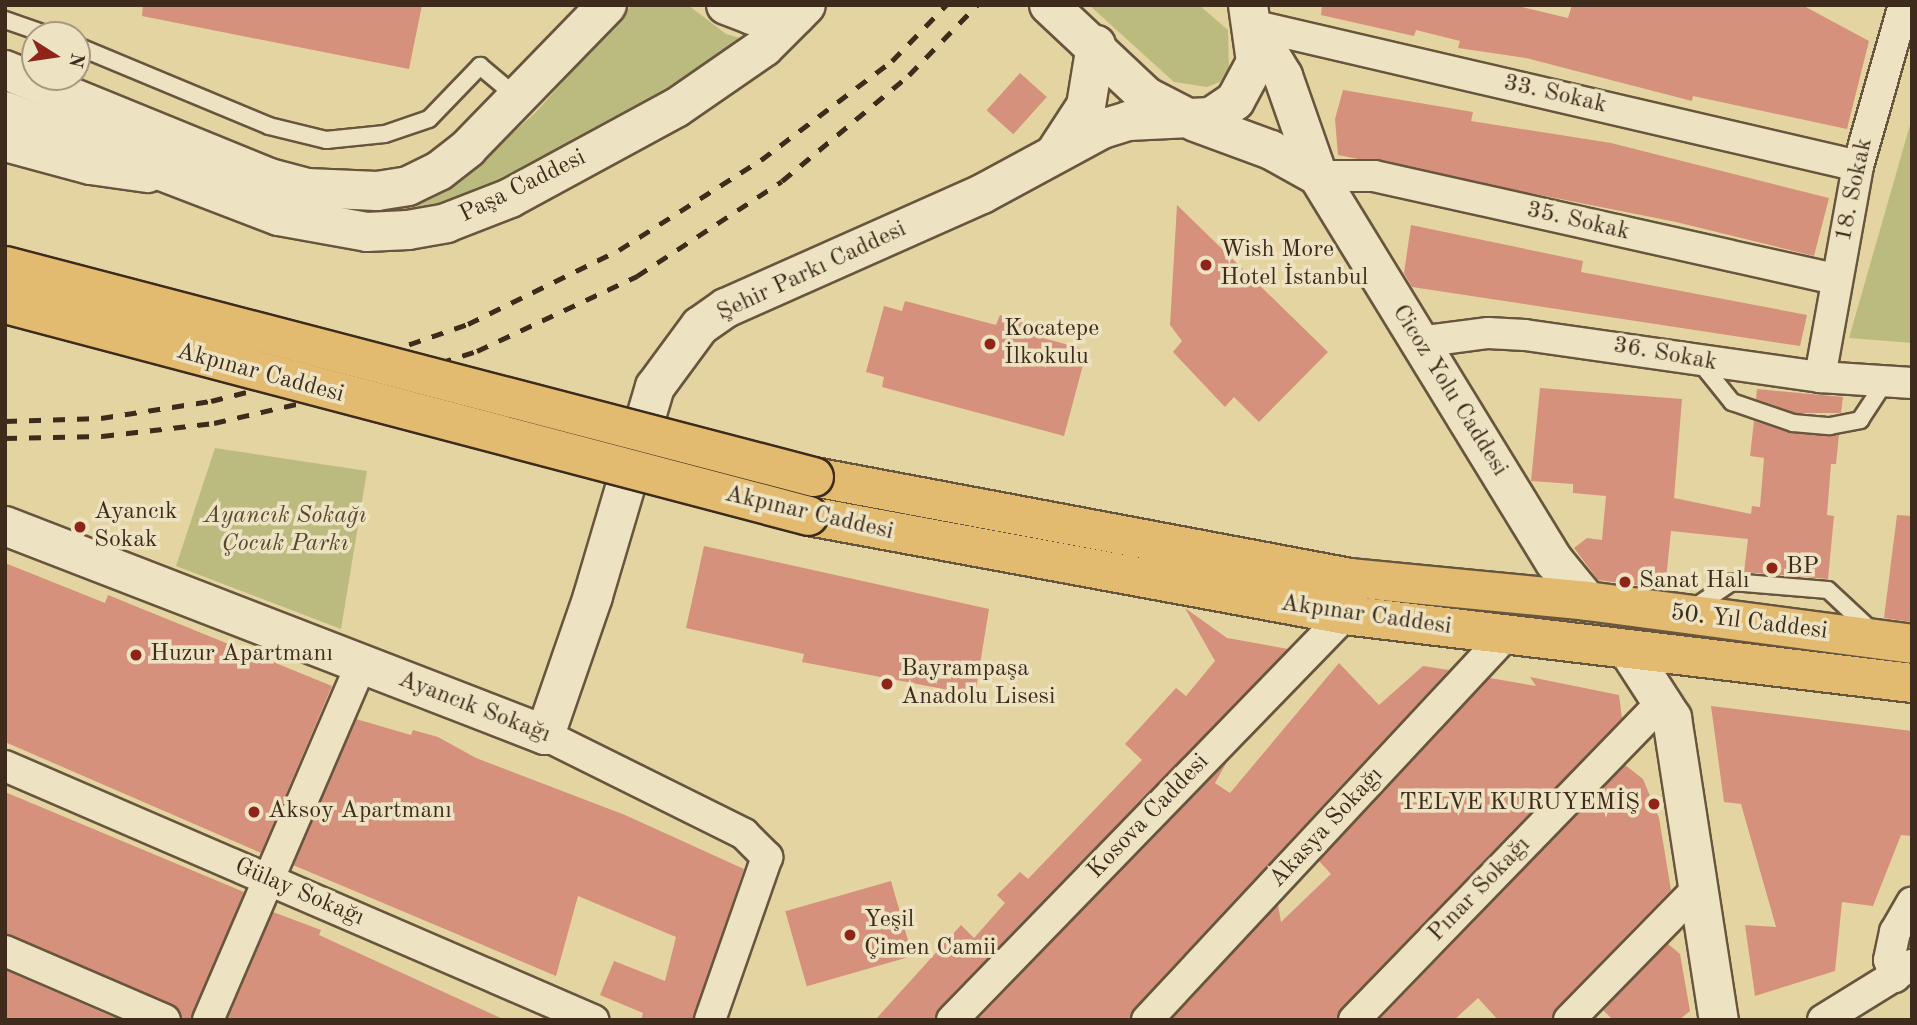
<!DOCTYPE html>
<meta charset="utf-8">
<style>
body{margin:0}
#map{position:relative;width:1917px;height:1025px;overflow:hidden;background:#e4d4a1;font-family:"Old Standard TT",serif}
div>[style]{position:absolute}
.green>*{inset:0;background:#bcbb7f}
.building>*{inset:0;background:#d5917b;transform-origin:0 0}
.roads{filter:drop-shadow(2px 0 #68553d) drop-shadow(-2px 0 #68553d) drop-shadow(0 2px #68553d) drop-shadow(0 -2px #68553d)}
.service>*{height:16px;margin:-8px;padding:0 8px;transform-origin:8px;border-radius:8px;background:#ede3c2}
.minor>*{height:30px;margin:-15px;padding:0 15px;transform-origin:15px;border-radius:15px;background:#ede3c2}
.tertiary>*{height:38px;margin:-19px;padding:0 19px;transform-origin:19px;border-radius:19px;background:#ede3c2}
.secondary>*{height:38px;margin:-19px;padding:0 19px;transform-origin:19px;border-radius:19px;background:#ede3c2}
.primary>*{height:38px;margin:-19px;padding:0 19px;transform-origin:19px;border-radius:19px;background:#e2ba70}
.rail>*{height:5px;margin-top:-2.5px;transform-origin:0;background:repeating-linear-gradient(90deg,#3e2b1c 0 12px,transparent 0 24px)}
.bridges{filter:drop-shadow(2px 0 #3e2b1c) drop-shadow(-2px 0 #3e2b1c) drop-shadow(0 2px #3e2b1c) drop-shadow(0 -2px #3e2b1c)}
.primary-bridge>*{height:38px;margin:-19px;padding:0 19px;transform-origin:19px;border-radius:19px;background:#e2ba70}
.dots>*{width:19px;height:19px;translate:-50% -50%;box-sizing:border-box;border:4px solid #ede3c2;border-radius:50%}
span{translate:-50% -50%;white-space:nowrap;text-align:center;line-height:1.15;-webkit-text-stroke:7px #ede3c2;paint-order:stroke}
.street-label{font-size:24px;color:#3e2b1c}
.poi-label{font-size:24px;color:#3e2b1c}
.left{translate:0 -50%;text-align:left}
.right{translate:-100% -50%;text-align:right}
.park-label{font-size:24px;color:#574830;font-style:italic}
.frame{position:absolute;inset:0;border:7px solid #3e2b1c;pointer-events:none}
.north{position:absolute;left:21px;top:21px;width:70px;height:70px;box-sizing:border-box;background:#ede3c2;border:2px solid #a79980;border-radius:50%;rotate:102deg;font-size:19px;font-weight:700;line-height:28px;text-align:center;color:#3e2b1c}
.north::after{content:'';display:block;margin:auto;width:24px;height:32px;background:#8f2418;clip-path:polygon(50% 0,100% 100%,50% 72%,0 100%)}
</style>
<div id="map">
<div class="green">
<div style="clip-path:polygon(632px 5px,688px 5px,726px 34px,747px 40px,632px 116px,473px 200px,390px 218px,359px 212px,424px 199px,463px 177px,535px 113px)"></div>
<div style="clip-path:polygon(1089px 5px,1199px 5px,1228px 30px,1229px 68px,1220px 82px,1207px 87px,1174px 82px)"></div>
<div style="clip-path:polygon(1912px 118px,1912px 343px,1849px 338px)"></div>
<div style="clip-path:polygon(215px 448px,367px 471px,341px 629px,176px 566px)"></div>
</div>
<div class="building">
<div style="clip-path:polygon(143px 5px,422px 5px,409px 69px,142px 16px)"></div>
<div style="clip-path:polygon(1322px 5px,1514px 5px,1568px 18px,1572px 5px,1802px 5px,1869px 41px,1847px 129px,1693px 96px,1692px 101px,1526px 58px,1458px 48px,1460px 41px,1416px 30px,1414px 36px,1321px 15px)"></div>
<div style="left:1020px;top:73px;width:36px;height:50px;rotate:42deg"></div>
<div style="clip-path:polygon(1343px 90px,1473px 112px,1471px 121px,1611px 143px,1829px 198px,1814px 256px,1676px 222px,1338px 155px,1335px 119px)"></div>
<div style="clip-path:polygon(1177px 205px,1328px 352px,1259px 422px,1234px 397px,1225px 407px,1173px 352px,1182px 341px,1170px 325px)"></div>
<div style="clip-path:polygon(1411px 225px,1583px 261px,1581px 272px,1807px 315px,1800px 346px,1412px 287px,1404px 273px)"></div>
<div style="clip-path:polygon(905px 301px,996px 325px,1000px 315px,1031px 323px,1028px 334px,1087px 350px,1064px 436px,882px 387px,884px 377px,866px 372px,884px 306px,902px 311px)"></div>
<div style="clip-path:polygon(1540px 388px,1682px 399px,1674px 498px,1751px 514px,1752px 506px,1760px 507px,1764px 458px,1750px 456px,1754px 421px,1792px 433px,1839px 435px,1836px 464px,1831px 464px,1827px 515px,1834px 516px,1828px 579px,1744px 572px,1748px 539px,1671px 531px,1665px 589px,1598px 580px,1574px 548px,1587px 538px,1602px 540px,1606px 496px,1573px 493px,1573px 484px,1531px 481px)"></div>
<div style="clip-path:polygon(1757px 389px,1843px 397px,1841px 413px,1795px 413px,1756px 399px)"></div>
<div style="clip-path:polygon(1897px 515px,1912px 516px,1912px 622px,1884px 618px)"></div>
<div style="clip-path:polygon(704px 546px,989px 609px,975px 695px,802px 662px,804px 654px,686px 628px)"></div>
<div style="clip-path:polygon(5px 563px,105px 603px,108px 595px,332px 686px,261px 853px,5px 742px)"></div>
<div style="clip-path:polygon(1185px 608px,1227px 638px,1288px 649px,939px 1008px,935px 1020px,875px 1020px,961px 925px,974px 938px,1005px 903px,997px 895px,1020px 872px,1028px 879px,1142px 760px,1125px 744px,1176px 688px,1186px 696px,1215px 661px)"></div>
<div style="clip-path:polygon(1339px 663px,1379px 705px,1423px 666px,1449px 670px,1134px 1008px,1130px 1020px,977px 1020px,1228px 760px,1215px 783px,1230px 793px)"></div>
<div style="clip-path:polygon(1530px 677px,1619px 695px,1622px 718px,1341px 1008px,1337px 1020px,1171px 1020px,1278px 905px,1281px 922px,1331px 874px,1319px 861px,1490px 678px,1536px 686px)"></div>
<div style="clip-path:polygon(1711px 706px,1912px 731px,1912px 836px,1901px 835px,1873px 906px,1842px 902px,1835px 971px,1755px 996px,1745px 925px,1776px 927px,1741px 804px,1724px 802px)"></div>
<div style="clip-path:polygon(356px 719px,411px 735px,413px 730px,438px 737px,476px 758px,625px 815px,744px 869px,693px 1020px,641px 1020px,643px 1013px,600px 995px,614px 961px,665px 981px,676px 937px,578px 896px,556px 976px,293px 865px)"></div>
<div style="clip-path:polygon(1625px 765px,1643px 779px,1659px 818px,1671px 890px,1556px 1008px,1552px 1020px,1498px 1020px,1478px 998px,1454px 1020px,1379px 1020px)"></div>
<div style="clip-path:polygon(5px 792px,244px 892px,191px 1020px,182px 1020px,172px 1004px,5px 934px)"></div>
<div style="left:891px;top:881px;width:78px;height:110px;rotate:74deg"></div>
<div style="clip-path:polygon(273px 912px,321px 930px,319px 935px,505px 1020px,227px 1020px)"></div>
<div style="clip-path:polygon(1668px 944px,1680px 954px,1690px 1011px,1679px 1020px,1613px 1020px,1603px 1010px)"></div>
<div style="clip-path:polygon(5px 970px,120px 1020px,5px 1020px)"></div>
</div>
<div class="roads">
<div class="service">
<div style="left:5px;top:20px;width:46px;rotate:19.2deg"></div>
<div style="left:77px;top:46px;width:208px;rotate:22.6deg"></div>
<div style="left:269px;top:126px;width:59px;rotate:13.8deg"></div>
<div style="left:326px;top:140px;width:59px;rotate:-5.8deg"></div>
<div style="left:385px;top:134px;width:46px;rotate:-18.8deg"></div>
<div style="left:429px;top:119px;width:74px;rotate:-46.1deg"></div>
<div style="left:480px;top:66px;width:48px;rotate:40deg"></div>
<div style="left:1699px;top:361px;width:53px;rotate:51.2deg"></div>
<div style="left:1732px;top:402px;width:65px;rotate:19deg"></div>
<div style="left:1793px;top:423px;width:37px;rotate:5deg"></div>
<div style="left:1830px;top:426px;width:31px;rotate:-11deg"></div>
<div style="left:1860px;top:420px;width:45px;rotate:-56.7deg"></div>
<div style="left:1692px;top:609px;width:48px;rotate:-34deg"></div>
<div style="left:1732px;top:582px;width:96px;rotate:4.8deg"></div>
<div style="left:1828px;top:590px;width:60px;rotate:43deg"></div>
</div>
<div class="minor">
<div style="left:1252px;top:25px;width:622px;rotate:13.1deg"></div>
<div style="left:5px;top:146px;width:88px;rotate:15.1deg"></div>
<div style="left:90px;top:169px;width:59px;rotate:7.9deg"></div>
<div style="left:1318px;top:176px;width:56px"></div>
<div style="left:1374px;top:176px;width:473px;rotate:12.6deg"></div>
<div style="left:1419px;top:342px;width:70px;rotate:-7.4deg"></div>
<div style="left:1488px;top:333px;width:37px;rotate:3deg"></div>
<div style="left:1525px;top:335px;width:298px;rotate:8.1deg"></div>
<div style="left:1820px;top:377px;width:92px;rotate:3.7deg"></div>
<div style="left:1820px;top:377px;width:214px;rotate:-79.8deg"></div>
<div style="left:1858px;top:166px;width:167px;rotate:-74.1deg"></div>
<div style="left:545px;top:735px;width:222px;rotate:26.4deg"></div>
<div style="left:744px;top:834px;width:33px;rotate:45deg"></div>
<div style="left:767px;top:857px;width:173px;rotate:109.3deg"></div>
<div style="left:5px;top:766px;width:641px;rotate:23.36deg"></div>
<div style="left:5px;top:951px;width:174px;rotate:23.3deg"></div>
<div style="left:1895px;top:977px;width:18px;rotate:-109deg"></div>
<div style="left:1889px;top:960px;width:29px;rotate:-78deg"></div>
<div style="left:1895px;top:932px;width:34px;rotate:-60deg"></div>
<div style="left:208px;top:1020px;width:387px;rotate:-66.7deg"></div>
<div style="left:952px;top:1020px;width:564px;rotate:-45.86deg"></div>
<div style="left:1147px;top:1020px;width:526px;rotate:-47deg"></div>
<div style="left:1354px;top:1020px;width:446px;rotate:-45.9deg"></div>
<div style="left:1569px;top:1020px;width:189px;rotate:-45.6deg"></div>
<div style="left:1823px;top:1020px;width:105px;rotate:-31.7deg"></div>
</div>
<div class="tertiary">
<div style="left:1252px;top:25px;width:60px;rotate:58.7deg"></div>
<div style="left:1283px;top:76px;width:106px;rotate:70.7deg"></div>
<div style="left:1318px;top:176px;width:453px;rotate:58.5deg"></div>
<div style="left:1555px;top:562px;width:50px;rotate:50.6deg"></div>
<div style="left:1195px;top:122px;width:81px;rotate:20.2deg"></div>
<div style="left:1271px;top:150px;width:54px;rotate:29deg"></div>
<div style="left:1628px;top:650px;width:81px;rotate:57.1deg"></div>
<div style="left:1672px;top:718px;width:306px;rotate:81.2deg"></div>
</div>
<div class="secondary">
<div style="left:726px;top:5px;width:28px;rotate:21deg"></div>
<div style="left:752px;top:15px;width:43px;rotate:1.3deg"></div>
<div style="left:1049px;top:5px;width:134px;rotate:43.2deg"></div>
<div style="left:1147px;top:97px;width:48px;rotate:27.1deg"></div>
<div style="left:5px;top:70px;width:286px;rotate:22.2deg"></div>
<div style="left:270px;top:178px;width:38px;rotate:15deg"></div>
<div style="left:307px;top:188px;width:70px;rotate:2.5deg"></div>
<div style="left:377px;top:191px;width:31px;rotate:-9deg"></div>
<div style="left:408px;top:186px;width:34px;rotate:-26deg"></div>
<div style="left:439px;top:171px;width:37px;rotate:-38deg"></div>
<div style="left:468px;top:148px;width:199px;rotate:-45.8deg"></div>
<div style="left:5px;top:111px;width:293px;rotate:21deg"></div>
<div style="left:279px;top:216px;width:89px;rotate:10.3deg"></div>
<div style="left:367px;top:232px;width:41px;rotate:-2.8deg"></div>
<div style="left:408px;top:230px;width:39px;rotate:-10deg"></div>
<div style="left:446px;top:223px;width:69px;rotate:-21.3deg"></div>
<div style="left:510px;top:198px;width:189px;rotate:-28.5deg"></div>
<div style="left:676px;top:108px;width:107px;rotate:-34.7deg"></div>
<div style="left:764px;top:47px;width:59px;rotate:-45deg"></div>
<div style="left:1056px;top:152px;width:55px;rotate:-56.9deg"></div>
<div style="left:1086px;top:106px;width:62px;rotate:-80.7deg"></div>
<div style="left:5px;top:526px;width:579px;rotate:21.16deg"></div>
<div style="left:545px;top:735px;width:147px;rotate:-70.9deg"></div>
<div style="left:593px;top:596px;width:218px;rotate:-73.5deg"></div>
<div style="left:655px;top:387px;width:76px;rotate:-53.6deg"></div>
<div style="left:700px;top:326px;width:32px;rotate:-35deg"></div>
<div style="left:726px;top:308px;width:280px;rotate:-24deg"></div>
<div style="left:982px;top:194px;width:136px;rotate:-28.4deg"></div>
<div style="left:1102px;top:129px;width:27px;rotate:-17deg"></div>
<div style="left:1128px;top:121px;width:83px;rotate:-2.8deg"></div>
<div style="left:1211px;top:117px;width:29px;rotate:-34deg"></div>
<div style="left:1235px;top:101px;width:44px;rotate:-61.7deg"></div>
<div style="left:1256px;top:62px;width:58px;rotate:-98deg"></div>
</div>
<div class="primary">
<div style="left:814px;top:477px;width:545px;rotate:10.67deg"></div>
<div style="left:1350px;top:578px;width:238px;rotate:5.5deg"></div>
<div style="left:1587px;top:601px;width:328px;rotate:7.5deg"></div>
<div style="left:809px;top:516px;width:545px;rotate:10.46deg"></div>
<div style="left:1345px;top:615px;width:571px;rotate:6.84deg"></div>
</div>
</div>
<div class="rail">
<div style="left:5px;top:421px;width:96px;rotate:-1.8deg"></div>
<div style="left:101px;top:418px;width:111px;rotate:-8.8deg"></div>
<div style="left:211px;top:401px;width:134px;rotate:-14.2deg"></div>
<div style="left:341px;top:368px;width:134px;rotate:-19.1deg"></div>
<div style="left:468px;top:324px;width:168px;rotate:-26.1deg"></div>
<div style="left:619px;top:250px;width:168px;rotate:-32.4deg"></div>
<div style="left:761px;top:160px;width:164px;rotate:-37.1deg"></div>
<div style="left:892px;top:61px;width:78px;rotate:-46deg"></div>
<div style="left:5px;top:438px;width:97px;rotate:-1.2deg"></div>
<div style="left:102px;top:436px;width:113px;rotate:-6.6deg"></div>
<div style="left:214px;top:423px;width:138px;rotate:-13deg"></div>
<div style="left:348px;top:392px;width:135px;rotate:-17.6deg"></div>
<div style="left:477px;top:351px;width:177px;rotate:-25.1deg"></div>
<div style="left:637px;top:276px;width:173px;rotate:-33.2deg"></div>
<div style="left:782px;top:181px;width:165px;rotate:-39.8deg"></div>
<div style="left:909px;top:75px;width:98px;rotate:-45.8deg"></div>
</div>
<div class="bridges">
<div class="primary-bridge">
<div style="left:5px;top:266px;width:836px;rotate:14.62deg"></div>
<div style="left:5px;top:304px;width:831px;rotate:14.77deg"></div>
</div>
</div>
<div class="dots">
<div style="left:1206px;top:265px;background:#8f2418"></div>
<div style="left:990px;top:344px;background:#8f2418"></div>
<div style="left:80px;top:527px;background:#8f2418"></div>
<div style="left:1772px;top:568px;background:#8f2418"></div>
<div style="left:1625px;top:582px;background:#8f2418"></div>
<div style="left:136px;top:655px;background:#8f2418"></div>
<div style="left:887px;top:684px;background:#8f2418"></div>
<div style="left:1654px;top:804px;background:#8f2418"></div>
<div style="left:254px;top:812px;background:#8f2418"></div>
<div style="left:850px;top:935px;background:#8f2418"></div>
</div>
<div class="street-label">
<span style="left:1555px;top:95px;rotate:13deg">33. Sokak</span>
<span style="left:523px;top:187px;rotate:-26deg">Paşa Caddesi</span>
<span style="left:1855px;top:190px;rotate:-78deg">18. Sokak</span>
<span style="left:1578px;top:222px;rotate:13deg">35. Sokak</span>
<span style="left:812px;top:272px;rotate:-25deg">Şehir Parkı Caddesi</span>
<span style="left:1665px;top:355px;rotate:10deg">36. Sokak</span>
<span style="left:260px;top:374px;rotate:15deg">Akpınar Caddesi</span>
<span style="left:1449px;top:391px;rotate:58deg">Cicoz Yolu Caddesi</span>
<span style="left:809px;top:514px;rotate:13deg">Akpınar Caddesi</span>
<span style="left:1366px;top:616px;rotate:8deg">Akpınar Caddesi</span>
<span style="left:1749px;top:623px;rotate:7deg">50. Yıl Caddesi</span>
<span style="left:474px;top:708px;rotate:21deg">Ayancık Sokağı</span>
<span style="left:1149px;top:817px;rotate:-46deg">Kosova Caddesi</span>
<span style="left:1327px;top:828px;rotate:-47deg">Akasya Sokağı</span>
<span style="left:1480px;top:890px;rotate:-46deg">Pınar Sokağı</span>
<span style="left:299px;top:893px;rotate:23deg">Gülay Sokağı</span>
</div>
<div class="poi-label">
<span class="left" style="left:1220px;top:265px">Wish More<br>Hotel İstanbul</span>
<span class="left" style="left:1004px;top:344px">Kocatepe<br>İlkokulu</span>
<span class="left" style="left:94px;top:527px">Ayancık<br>Sokak</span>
<span class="left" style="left:1786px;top:568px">BP</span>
<span class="left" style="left:1639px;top:582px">Sanat Halı</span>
<span class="left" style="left:150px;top:655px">Huzur Apartmanı</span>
<span class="left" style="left:901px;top:684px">Bayrampaşa<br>Anadolu Lisesi</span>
<span class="right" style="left:1640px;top:804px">TELVE KURUYEMİŞ</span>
<span class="left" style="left:268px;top:812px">Aksoy Apartmanı</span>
<span class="left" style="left:864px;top:935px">Yeşil<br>Çimen Camii</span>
</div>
<div class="park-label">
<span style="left:285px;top:531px">Ayancık Sokağı<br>Çocuk Parkı</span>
</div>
<div class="frame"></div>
<div class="north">N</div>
</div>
